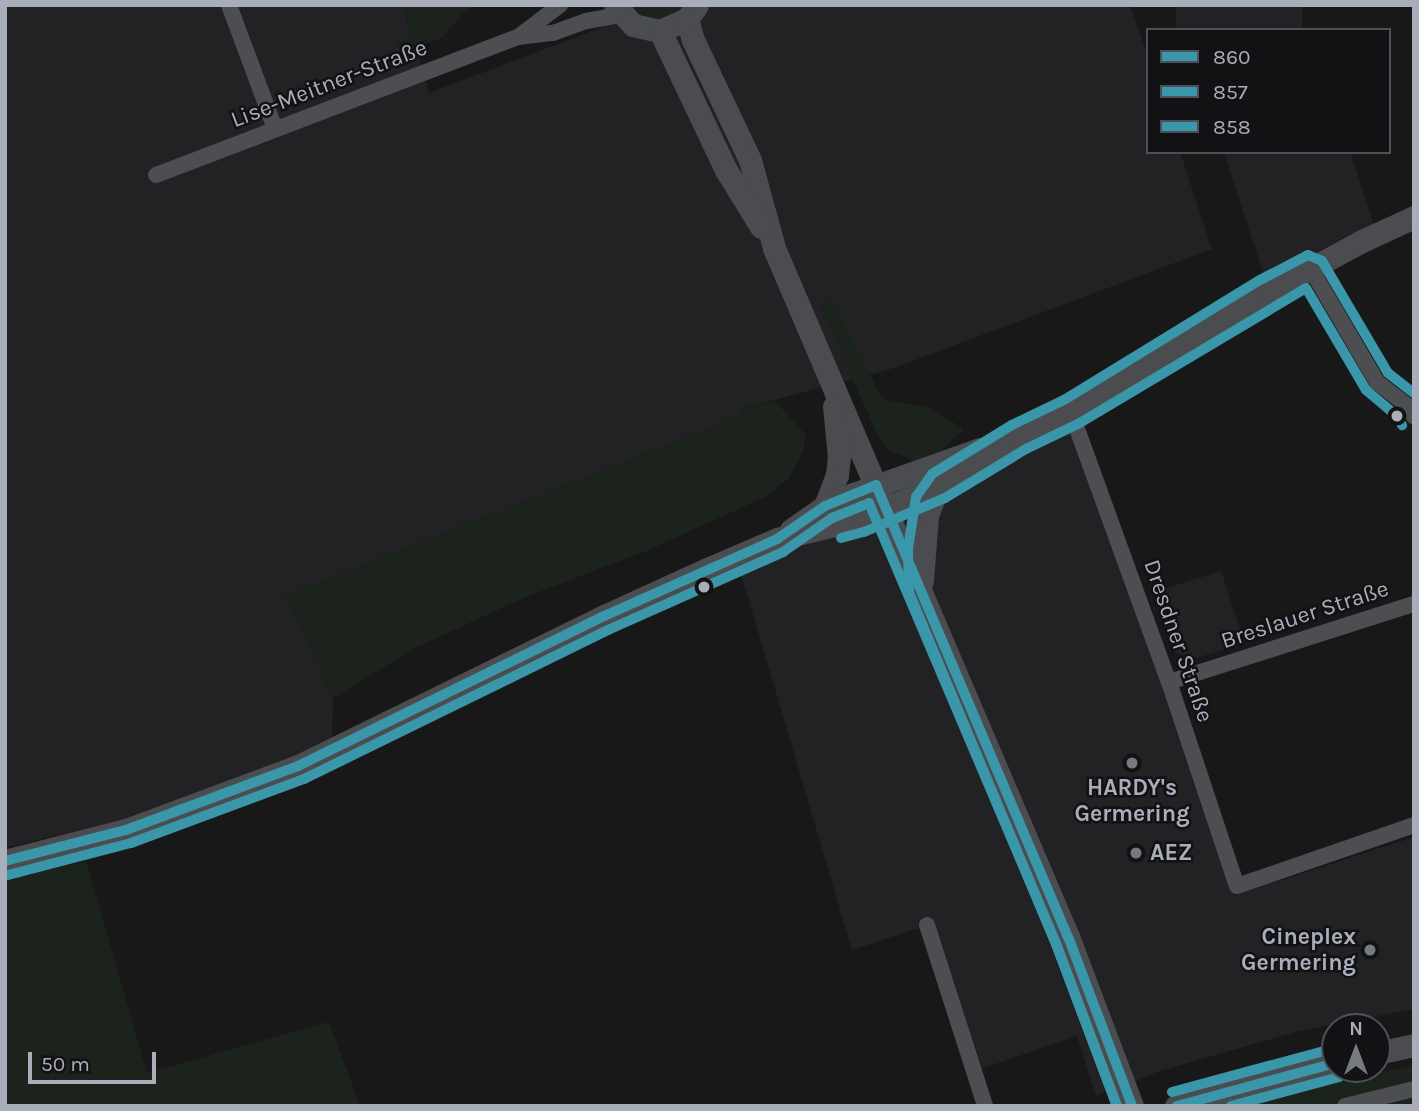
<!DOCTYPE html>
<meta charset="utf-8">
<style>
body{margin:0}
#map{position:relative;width:1419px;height:1111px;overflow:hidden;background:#181819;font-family:Karla,sans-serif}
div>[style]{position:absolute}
.built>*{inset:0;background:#222225;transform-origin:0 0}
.green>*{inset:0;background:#1c231d}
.street>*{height:16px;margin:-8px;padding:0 8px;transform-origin:8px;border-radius:8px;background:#4c4e52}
.secondary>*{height:23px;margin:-11.5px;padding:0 11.5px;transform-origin:11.5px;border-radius:11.5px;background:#4b4c50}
.bus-1>*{height:10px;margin:-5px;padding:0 5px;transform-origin:5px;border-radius:5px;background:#3a96a9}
.bus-2>*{height:10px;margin:-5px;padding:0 5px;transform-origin:5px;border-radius:5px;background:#3a96a9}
.bus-3>*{height:10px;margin:-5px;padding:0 5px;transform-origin:5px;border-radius:5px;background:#3a96a9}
.dots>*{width:19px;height:19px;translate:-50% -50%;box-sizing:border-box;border:4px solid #121215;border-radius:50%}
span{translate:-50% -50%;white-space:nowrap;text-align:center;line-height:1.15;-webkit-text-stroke:5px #121215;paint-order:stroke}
.street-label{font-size:23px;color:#a9aeba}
.poi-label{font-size:23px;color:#a9aeba;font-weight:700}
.left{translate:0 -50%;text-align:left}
.right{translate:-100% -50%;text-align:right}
.frame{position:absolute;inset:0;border:7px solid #a9aeba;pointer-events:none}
.legend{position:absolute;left:1146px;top:28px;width:245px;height:126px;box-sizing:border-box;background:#121215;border:2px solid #4e5057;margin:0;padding:9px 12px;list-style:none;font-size:21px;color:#a9aeba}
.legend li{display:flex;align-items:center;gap:14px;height:35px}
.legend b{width:35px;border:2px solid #4e5057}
.north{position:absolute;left:1321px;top:1013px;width:70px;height:70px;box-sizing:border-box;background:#121215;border:2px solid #4e5057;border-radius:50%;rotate:0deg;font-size:19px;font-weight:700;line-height:28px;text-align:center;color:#a9aeba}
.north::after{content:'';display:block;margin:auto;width:24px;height:32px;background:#767a82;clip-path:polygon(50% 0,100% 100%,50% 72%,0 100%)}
.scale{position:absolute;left:28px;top:1052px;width:128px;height:32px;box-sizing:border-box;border:4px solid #a9aeba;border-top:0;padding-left:9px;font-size:21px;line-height:24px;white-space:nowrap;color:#a9aeba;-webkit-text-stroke:5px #121215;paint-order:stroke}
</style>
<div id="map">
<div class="built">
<div style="clip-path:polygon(5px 5px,402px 5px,429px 93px,661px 5px,1130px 5px,1148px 57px,1148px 152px,1180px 152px,1212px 249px,891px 369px,740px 409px,742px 415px,285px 596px,333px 698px,332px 742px,120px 821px,5px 848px)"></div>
<div style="left:1176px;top:5px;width:126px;height:26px"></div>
<div style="clip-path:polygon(1224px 152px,1350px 152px,1374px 225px,1341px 239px,1266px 282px)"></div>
<div style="clip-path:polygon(1072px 416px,1235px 895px,1414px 837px,1414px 1009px,1299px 1031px,1160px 1071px,1096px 1096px,1077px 1036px,975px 1071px,927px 925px,852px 950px,736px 557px,917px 485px)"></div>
<div style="clip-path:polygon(1221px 571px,1245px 644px,1192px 659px,1184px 659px,1174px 650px,1156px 591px)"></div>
</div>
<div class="green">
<div style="clip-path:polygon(402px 5px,476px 5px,462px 14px,443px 37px,402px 53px,394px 42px,412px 36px)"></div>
<div style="clip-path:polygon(627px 5px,684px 5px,675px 14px,653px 19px,642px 17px)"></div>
<div style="clip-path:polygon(832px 298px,882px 399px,930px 408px,964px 429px,942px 450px,914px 461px,888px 450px,877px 434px,820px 306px)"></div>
<div style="clip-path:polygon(775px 401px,805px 434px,804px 449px,789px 478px,765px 497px,646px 551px,528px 596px,417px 647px,333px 698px,284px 596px,741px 415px,739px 409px)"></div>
<div style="clip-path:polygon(86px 861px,147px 1073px,329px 1022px,360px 1106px,5px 1106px,5px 880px)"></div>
<div style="clip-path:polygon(1414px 1065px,1414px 1106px,1244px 1106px,1359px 1077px)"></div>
</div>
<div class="street">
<div style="left:229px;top:5px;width:132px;rotate:69.6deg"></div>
<div style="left:518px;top:37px;width:53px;rotate:-37.3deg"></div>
<div style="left:156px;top:175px;width:387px;rotate:-20.9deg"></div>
<div style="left:518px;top:37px;width:35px;rotate:-7deg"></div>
<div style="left:553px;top:33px;width:35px;rotate:-20deg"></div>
<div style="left:586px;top:21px;width:36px;rotate:-10deg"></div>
<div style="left:1311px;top:269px;width:131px;rotate:59.7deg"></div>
<div style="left:1377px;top:382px;width:37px;rotate:38deg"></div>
<div style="left:1406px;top:405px;width:14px;rotate:56deg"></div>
<div style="left:1071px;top:412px;width:287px;rotate:70.1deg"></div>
<div style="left:1169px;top:682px;width:215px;rotate:71.6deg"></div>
<div style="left:1237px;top:886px;width:187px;rotate:-19deg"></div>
<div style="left:1169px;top:682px;width:257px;rotate:-17.7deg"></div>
<div style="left:927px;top:925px;width:190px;rotate:72.2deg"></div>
<div style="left:1345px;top:1106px;width:71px;rotate:-13.8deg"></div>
</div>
<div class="secondary">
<div style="left:615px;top:5px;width:27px;rotate:48deg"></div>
<div style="left:633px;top:25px;width:28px;rotate:13deg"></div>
<div style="left:660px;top:31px;width:30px;rotate:-24deg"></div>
<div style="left:687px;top:19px;width:17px;rotate:-54deg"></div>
<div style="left:687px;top:19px;width:22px;rotate:74deg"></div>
<div style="left:693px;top:40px;width:133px;rotate:64.6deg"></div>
<div style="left:750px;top:160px;width:91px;rotate:74.7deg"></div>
<div style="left:774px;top:248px;width:751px;rotate:66.88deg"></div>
<div style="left:1069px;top:939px;width:178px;rotate:69.3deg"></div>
<div style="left:660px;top:31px;width:154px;rotate:64.6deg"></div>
<div style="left:726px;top:170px;width:67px;rotate:58.4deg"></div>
<div style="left:825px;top:506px;width:33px;rotate:-69deg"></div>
<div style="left:837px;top:475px;width:18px;rotate:-84deg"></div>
<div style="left:839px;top:457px;width:51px;rotate:-95.6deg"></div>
<div style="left:791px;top:530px;width:42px;rotate:-35.2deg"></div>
<div style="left:825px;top:506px;width:30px;rotate:-23deg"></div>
<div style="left:853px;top:494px;width:135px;rotate:-19.5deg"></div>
<div style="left:922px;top:581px;width:66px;rotate:-85.7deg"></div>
<div style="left:927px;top:515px;width:31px;rotate:-68deg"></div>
<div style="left:5px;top:861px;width:125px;rotate:-14.4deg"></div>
<div style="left:126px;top:830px;width:184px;rotate:-20.4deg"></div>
<div style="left:298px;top:766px;width:339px;rotate:-26.1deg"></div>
<div style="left:602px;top:617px;width:115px;rotate:-24.6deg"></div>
<div style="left:707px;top:569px;width:76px;rotate:-23.2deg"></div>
<div style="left:777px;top:539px;width:84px;rotate:-13.7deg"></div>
<div style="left:859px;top:519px;width:87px;rotate:-22.4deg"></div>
<div style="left:939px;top:486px;width:94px;rotate:-31.5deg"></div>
<div style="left:1019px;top:437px;width:58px;rotate:-25.7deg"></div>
<div style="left:1071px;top:412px;width:230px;rotate:-31.5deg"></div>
<div style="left:1267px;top:292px;width:108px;rotate:-28.2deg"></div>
<div style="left:1362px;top:241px;width:57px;rotate:-24.8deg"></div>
<div style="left:1377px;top:1053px;width:38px;rotate:-12deg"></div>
<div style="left:1176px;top:1106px;width:165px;rotate:-15.1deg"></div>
</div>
<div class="bus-1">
<div style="left:5px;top:861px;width:125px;rotate:-14.4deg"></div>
<div style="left:126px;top:830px;width:184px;rotate:-20.4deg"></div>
<div style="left:298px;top:766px;width:339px;rotate:-26.1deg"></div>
<div style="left:602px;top:617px;width:192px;rotate:-24deg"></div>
<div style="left:777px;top:539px;width:58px;rotate:-34.5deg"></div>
<div style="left:825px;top:506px;width:55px;rotate:-22.4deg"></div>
<div style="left:876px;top:485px;width:493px;rotate:67deg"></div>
<div style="left:1069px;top:939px;width:178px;rotate:69.3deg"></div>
<div style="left:1177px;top:1106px;width:164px;rotate:-15.2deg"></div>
</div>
<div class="bus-2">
<div style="left:841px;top:538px;width:24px;rotate:-15deg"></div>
<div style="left:864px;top:532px;width:88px;rotate:-22.8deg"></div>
<div style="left:945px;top:498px;width:95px;rotate:-31.2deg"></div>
<div style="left:1026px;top:449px;width:58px;rotate:-25.7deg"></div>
<div style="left:1078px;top:424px;width:265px;rotate:-30.8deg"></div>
<div style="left:1306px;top:288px;width:118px;rotate:59.5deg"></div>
<div style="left:1366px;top:390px;width:39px;rotate:40deg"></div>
<div style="left:1396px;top:415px;width:12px;rotate:59deg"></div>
<div style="left:8px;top:875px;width:127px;rotate:-14.6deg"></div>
<div style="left:131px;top:843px;width:184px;rotate:-20.3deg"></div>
<div style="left:304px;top:779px;width:339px;rotate:-26.1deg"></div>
<div style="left:608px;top:630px;width:192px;rotate:-24deg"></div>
<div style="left:783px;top:552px;width:60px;rotate:-34.8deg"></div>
<div style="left:832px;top:518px;width:40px;rotate:-22deg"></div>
<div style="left:869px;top:503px;width:479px;rotate:67deg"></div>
<div style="left:1056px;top:944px;width:173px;rotate:69.4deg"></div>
<div style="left:1231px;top:1106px;width:112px;rotate:-15deg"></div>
</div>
<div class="bus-3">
<div style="left:1172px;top:1092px;width:165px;rotate:-15.1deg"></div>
<div style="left:1117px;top:1106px;width:173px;rotate:-110.6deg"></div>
<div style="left:1056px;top:944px;width:381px;rotate:-112.7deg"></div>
<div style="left:909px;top:593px;width:44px;rotate:-91.3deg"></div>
<div style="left:908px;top:549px;width:53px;rotate:-81.3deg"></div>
<div style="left:916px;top:497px;width:28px;rotate:-55deg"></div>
<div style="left:932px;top:474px;width:94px;rotate:-31.5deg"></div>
<div style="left:1012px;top:425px;width:58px;rotate:-25.7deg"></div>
<div style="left:1064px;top:400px;width:230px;rotate:-31.5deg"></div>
<div style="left:1260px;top:280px;width:54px;rotate:-27.5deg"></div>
<div style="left:1308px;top:255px;width:15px;rotate:23deg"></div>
<div style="left:1322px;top:261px;width:130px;rotate:59.5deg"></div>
<div style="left:1388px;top:373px;width:33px;rotate:38deg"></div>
</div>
<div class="dots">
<div style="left:1397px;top:416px;background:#a9aeba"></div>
<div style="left:704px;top:587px;background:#a9aeba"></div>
<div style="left:1132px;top:763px;background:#767a82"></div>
<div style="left:1136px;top:853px;background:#767a82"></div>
<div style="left:1370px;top:950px;background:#767a82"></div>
</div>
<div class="street-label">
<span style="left:329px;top:84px;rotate:-21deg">Lise-Meitner-Straße</span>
<span style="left:1305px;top:615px;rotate:-18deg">Breslauer Straße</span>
<span style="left:1178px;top:641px;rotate:71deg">Dresdner Straße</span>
</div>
<div class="poi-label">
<span style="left:1132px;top:801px">HARDY's<br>Germering</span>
<span class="left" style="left:1150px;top:853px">AEZ</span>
<span class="right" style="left:1356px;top:950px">Cineplex<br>Germering</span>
</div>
<div class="frame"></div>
<ul class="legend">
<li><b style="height:9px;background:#3a96a9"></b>860</li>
<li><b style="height:9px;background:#3a96a9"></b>857</li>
<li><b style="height:9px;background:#3a96a9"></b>858</li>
</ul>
<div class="north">N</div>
<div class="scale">50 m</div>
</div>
